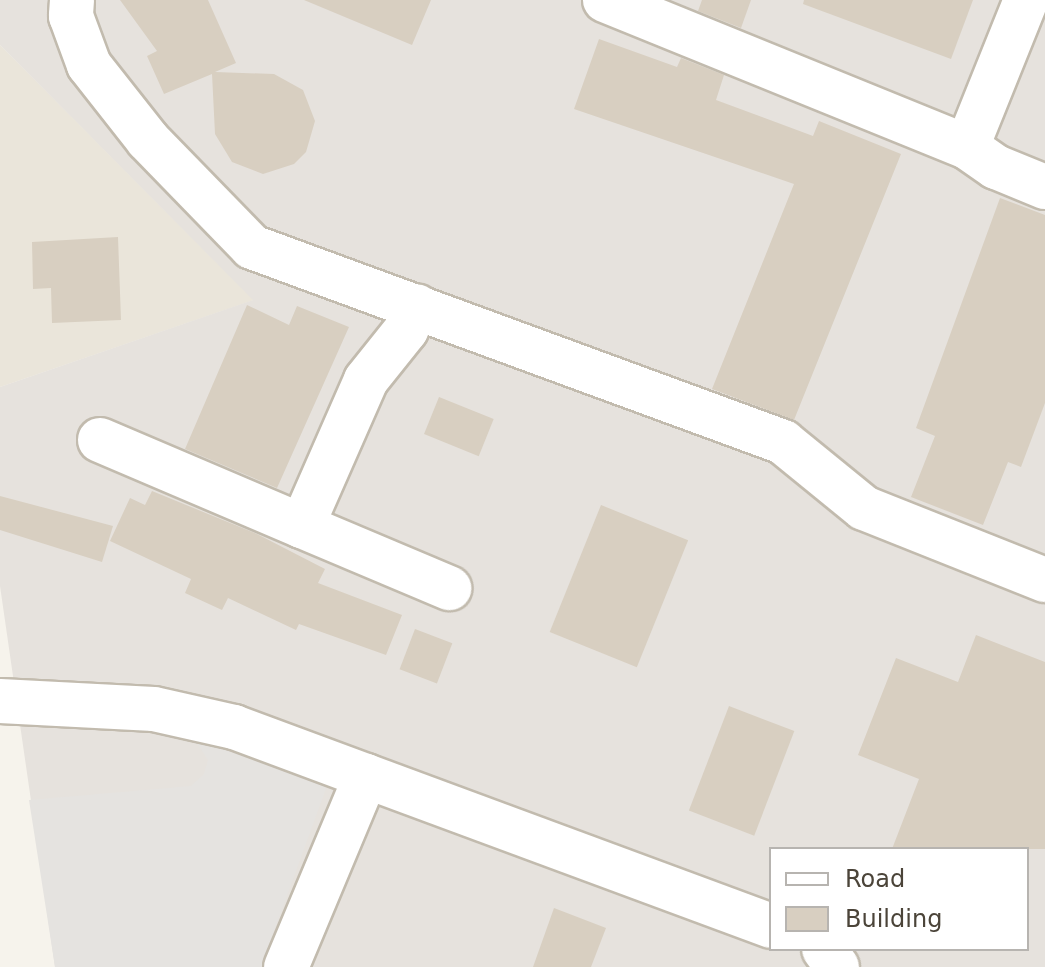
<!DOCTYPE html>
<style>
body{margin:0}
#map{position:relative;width:1045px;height:967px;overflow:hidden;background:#f6f3ec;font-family:"DejaVu Sans",sans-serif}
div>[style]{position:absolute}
.residential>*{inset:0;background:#eae5da}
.industrial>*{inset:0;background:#e6e2dd}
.parking>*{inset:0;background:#e5e3e0}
.building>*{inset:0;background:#d8cfc1;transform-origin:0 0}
.roads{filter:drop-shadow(2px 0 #c2bbae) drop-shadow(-2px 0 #c2bbae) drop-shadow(0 2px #c2bbae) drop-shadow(0 -2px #c2bbae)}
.minor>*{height:44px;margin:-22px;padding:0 22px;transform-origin:22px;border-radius:22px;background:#fff}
span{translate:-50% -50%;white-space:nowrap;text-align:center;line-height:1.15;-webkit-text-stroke:6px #fff;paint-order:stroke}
.legend{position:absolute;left:769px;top:847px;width:260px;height:104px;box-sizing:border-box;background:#fff;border:2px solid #b7b4b0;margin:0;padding:10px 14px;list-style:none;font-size:24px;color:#4b4439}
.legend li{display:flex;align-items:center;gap:16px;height:40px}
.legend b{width:40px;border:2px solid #b7b4b0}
</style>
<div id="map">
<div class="residential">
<div style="clip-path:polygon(0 45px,254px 300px,0 387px)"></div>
</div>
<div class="industrial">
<div style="clip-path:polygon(evenodd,0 0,1045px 0,1045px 967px,55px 967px,0 586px,0 387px,253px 300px,0 45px,0 0,771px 849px,1027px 849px,1027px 949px,771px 949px,771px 849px)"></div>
</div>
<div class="parking">
<div style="clip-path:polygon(195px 740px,328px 783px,261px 967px,55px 967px,29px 800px,191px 786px,204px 774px,208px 760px)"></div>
</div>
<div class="building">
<div style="clip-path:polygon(120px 0,208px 0,236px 63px,215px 72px,274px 74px,303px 90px,315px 121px,306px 152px,294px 164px,263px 174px,232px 162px,215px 134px,212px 74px,164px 94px,147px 56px,157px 51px)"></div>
<div style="clip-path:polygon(304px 0,431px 0,412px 45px)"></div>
<div style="clip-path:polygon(702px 0,751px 0,741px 28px,698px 11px)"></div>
<div style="clip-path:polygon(804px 0,973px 0,951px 59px,803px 4px)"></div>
<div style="clip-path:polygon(599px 39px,677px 67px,681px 58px,724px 75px,716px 100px,813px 136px,819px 121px,901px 154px,794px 420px,712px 389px,794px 184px,574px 109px)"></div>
<div style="clip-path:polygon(1000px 198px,1045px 215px,1045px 403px,1021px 467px,1008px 462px,983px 525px,911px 497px,935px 436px,916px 428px)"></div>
<div style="clip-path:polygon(118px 237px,121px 320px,52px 323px,51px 288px,33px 289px,32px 242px)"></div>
<div style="clip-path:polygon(247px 305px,289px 325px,297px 306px,349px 327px,277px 488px,185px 449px)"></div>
<div style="left:439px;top:397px;width:59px;height:40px;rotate:22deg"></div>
<div style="clip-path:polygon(152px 491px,257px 534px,325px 569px,318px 583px,402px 615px,386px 655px,299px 624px,296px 630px,228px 598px,222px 610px,185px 593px,191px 579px,110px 541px,130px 498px,145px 505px)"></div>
<div style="clip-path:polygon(0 496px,113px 526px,102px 562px,0 530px)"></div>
<div style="left:601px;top:505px;width:94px;height:137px;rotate:22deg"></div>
<div style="left:415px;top:629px;width:40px;height:43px;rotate:21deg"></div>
<div style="clip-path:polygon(976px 635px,1045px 662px,1045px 849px,892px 849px,919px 779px,858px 755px,896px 658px,958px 682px)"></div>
<div style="left:729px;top:706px;width:70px;height:112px;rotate:21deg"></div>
<div style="clip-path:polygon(554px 908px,606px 928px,591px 967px,533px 967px)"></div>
</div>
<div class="roads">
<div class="minor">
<div style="left:72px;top:0;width:16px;rotate:94deg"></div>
<div style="left:71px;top:16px;width:52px;rotate:69.8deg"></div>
<div style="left:89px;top:65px;width:95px;rotate:51.8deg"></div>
<div style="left:148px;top:140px;width:149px;rotate:45.8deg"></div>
<div style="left:252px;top:247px;width:566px;rotate:20.16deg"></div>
<div style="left:783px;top:442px;width:104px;rotate:39.2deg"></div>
<div style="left:864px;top:508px;width:195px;rotate:21.7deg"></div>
<div style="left:605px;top:0;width:391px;rotate:22.1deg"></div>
<div style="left:1026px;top:0;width:158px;rotate:111.9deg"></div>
<div style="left:967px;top:147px;width:35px;rotate:35deg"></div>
<div style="left:996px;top:167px;width:53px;rotate:22.2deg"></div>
<div style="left:100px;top:440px;width:220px;rotate:23.1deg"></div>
<div style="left:302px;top:526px;width:159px;rotate:-66.3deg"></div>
<div style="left:366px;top:380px;width:64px;rotate:-51.3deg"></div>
<div style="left:406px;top:330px;width:26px;rotate:-65deg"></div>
<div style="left:302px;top:526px;width:160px;rotate:22.9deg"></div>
<div style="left:0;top:701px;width:154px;rotate:3deg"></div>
<div style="left:154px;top:709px;width:82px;rotate:12.7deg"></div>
<div style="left:234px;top:727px;width:141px;rotate:20.4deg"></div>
<div style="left:366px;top:776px;width:207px;rotate:112.7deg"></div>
<div style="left:366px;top:776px;width:432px;rotate:20.3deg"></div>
<div style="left:824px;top:949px;width:22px;rotate:54deg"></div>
</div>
</div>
<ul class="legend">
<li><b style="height:10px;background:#fff"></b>Road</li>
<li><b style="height:22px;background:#d8cfc1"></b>Building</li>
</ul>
</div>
